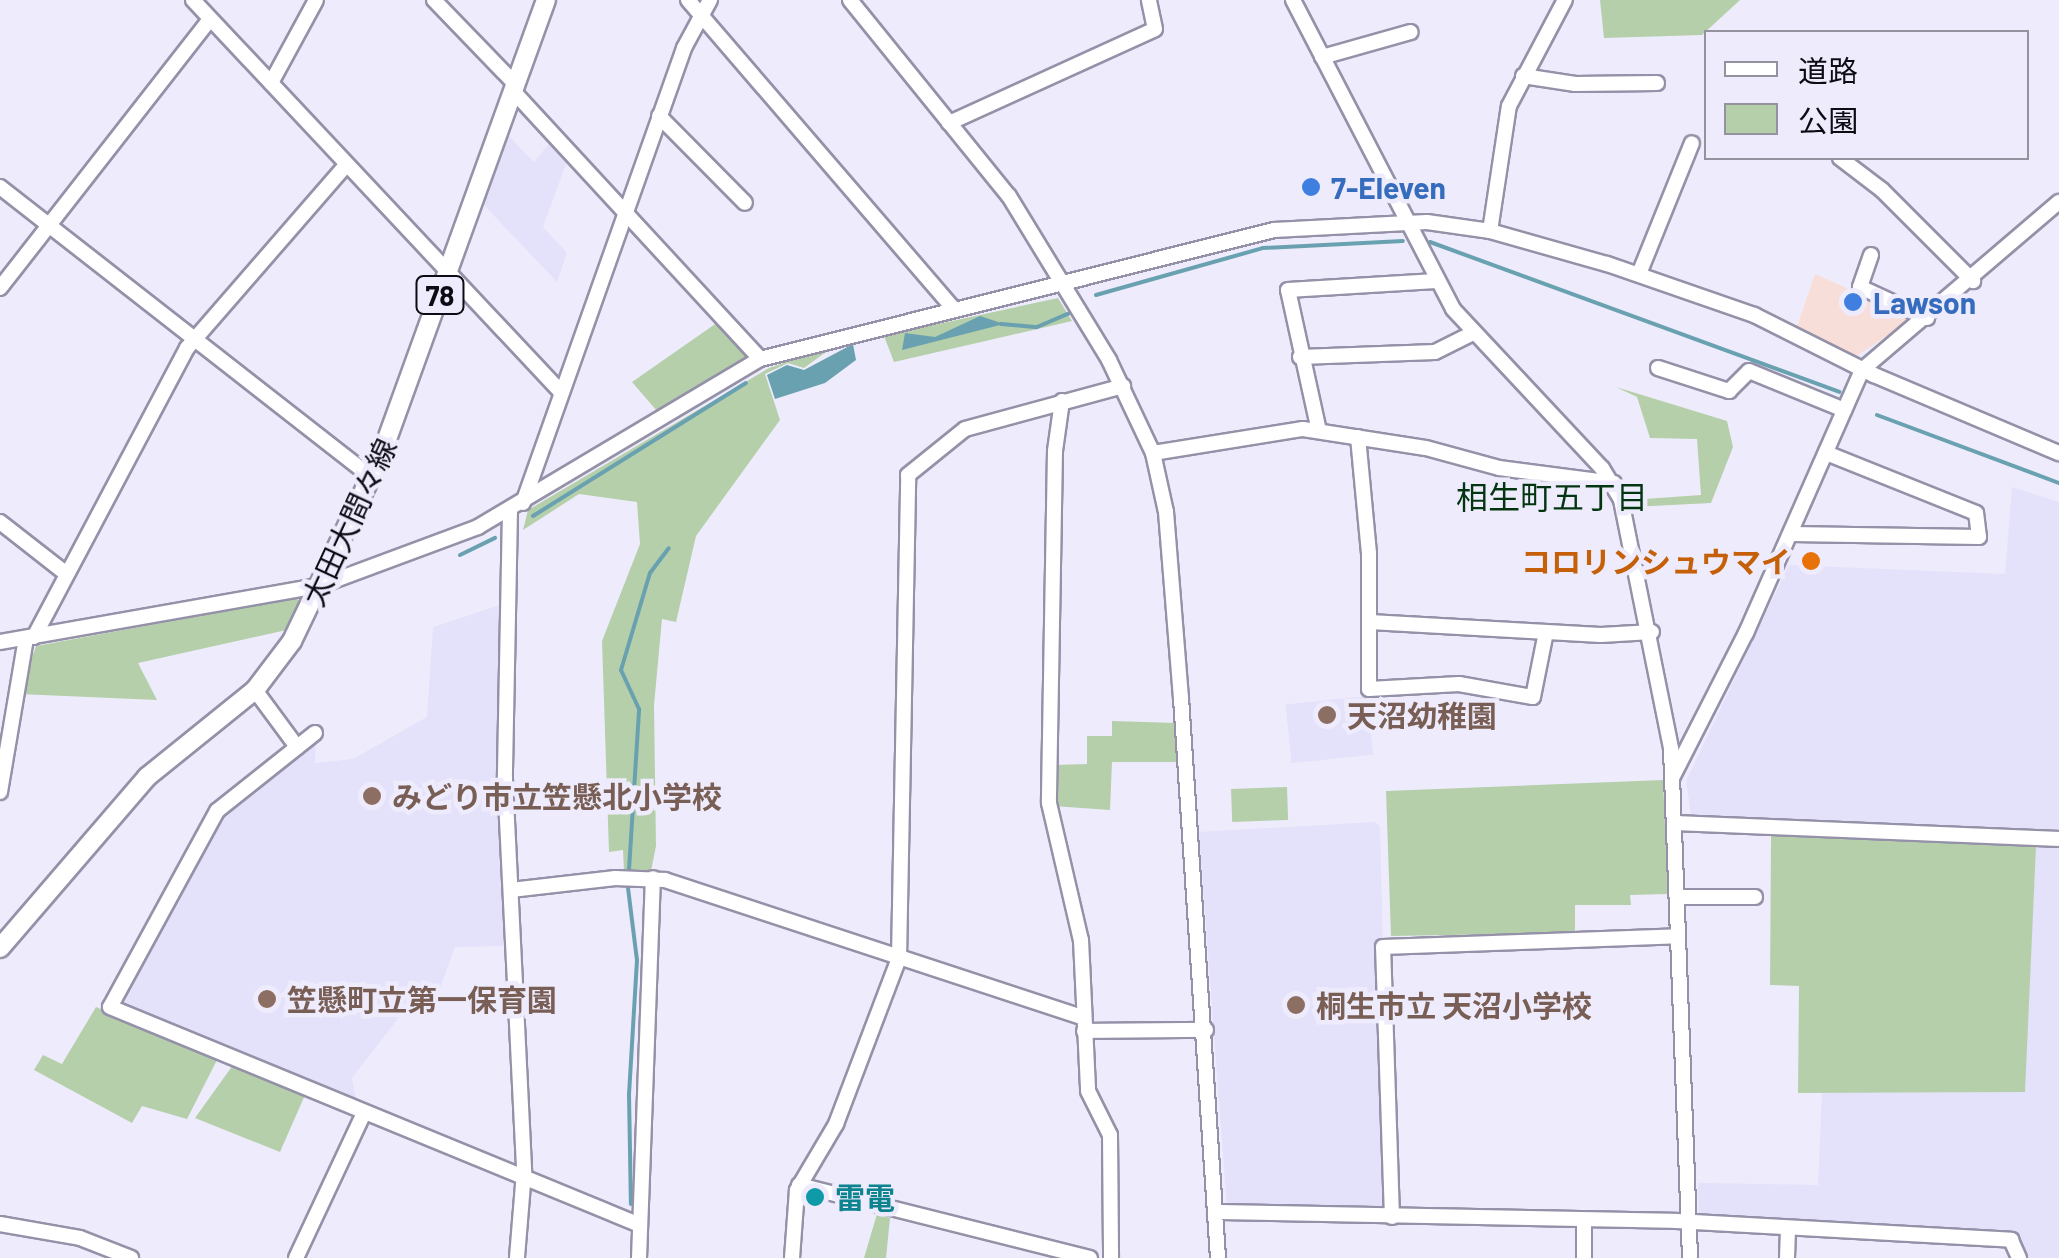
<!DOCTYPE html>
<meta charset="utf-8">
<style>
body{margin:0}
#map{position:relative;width:2059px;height:1258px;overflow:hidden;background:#eeecfc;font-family:Barlow,"Noto Sans JP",sans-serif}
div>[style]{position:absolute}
.commercial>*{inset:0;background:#f8ded9}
.built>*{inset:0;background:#e4e1fa;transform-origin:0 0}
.green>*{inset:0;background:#b5cfaa;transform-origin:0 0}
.water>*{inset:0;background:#6aa1b0}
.stream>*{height:4px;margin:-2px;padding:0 2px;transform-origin:2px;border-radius:2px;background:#6aa1b0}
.roads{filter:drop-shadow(2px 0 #9491a8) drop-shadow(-2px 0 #9491a8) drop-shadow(0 2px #9491a8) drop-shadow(0 -2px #9491a8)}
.minor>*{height:14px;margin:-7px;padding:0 7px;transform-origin:7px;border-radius:7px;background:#fff}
.major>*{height:18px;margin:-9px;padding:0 9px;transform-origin:9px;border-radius:9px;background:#fff}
.dots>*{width:28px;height:28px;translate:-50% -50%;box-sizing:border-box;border:5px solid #eeecfc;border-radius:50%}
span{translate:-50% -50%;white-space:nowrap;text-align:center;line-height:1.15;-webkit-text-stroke:9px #eeecfc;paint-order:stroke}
.shield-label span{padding:2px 8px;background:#eeecfc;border:2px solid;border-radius:8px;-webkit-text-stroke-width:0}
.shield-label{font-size:28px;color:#0d0c14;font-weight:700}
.shop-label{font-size:30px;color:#366cbe;font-weight:700}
.left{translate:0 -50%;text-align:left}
.street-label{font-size:30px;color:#0d0c14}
.food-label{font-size:30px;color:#c56008;font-weight:700}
.right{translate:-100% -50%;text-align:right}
.education-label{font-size:30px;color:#785e54;font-weight:700}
.culture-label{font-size:30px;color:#0d838f;font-weight:700}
.neighbourhood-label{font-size:32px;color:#043511}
.legend{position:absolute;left:1704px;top:30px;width:325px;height:130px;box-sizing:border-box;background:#eeecfc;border:2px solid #94929f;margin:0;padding:12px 18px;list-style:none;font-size:30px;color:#0d0c14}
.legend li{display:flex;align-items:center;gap:20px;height:50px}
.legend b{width:50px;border:2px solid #94929f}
</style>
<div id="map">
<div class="commercial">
<div style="clip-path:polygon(1815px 274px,1914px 318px,1852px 359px,1796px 329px)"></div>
</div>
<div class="built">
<div style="clip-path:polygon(508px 135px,534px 162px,553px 139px,569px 156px,543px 227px,567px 253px,557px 282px,483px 204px)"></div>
<div style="clip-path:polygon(2012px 487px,2059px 502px,2059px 830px,1691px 815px,1686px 781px,1789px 565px,2005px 574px)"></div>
<div style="clip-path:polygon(500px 605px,497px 769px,506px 946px,455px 947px,436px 999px,414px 998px,352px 1078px,357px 1105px,121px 1005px,227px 811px,316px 741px,315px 763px,353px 759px,427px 717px,433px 627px)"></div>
<div style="left:1367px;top:696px;width:59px;height:82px;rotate:84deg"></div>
<div style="clip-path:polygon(1375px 822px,1380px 826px,1389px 1209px,1227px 1208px,1199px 832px)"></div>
<div style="clip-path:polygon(2036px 847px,2059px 848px,2059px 1258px,2023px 1258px,2018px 1232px,1699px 1220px,1698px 1183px,1818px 1185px,1822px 1093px,2024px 1092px)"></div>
</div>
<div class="green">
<div style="clip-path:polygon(1600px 0,1740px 0,1702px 35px,1604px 38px)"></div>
<div style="clip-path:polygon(1058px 298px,1072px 321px,894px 362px,884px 336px,833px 347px,804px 368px,788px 363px,765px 374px,780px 420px,696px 536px,676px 622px,662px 619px,654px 705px,656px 846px,651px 871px,624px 872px,623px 850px,609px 852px,602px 641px,640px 544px,637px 502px,579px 494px,523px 530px,528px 510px,769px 368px,827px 348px)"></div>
<div style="clip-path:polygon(721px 320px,751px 353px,749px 360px,657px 411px,632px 382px)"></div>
<div style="clip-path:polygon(1616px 387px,1727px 421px,1733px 447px,1711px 503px,1632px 507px,1630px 500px,1701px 495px,1697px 439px,1650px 438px,1637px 397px)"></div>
<div style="clip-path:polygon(297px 598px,303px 607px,291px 629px,138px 663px,157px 700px,19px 694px,36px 646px)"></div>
<div style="clip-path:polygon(1112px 721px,1177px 723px,1179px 762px,1112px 762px,1110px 810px,1053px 806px,1054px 765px,1087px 764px,1087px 736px,1112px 736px)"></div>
<div style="clip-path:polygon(1663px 780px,1668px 894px,1630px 895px,1631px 905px,1575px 905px,1575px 933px,1391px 936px,1386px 791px)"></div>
<div style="left:1287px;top:787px;width:33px;height:56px;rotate:88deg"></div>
<div style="clip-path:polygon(1771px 836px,2036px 847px,2025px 1092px,1798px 1093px,1799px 986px,1770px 985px)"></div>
<div style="clip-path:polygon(96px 1007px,218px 1058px,187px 1119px,142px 1106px,132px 1123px,34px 1070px,43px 1055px,62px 1064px)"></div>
<div style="clip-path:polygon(233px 1065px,305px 1095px,280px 1152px,195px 1118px)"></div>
<div style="clip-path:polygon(877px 1214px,890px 1218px,886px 1258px,864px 1258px)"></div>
</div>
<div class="water">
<div style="clip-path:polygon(980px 316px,1004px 324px,902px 350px,905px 333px,935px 337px)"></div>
<div style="clip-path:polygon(853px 344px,856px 360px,825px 383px,775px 399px,767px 375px,787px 365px,804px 370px)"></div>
</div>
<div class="stream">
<div style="left:1430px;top:242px;width:436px;rotate:20.1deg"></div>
<div style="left:1096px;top:295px;width:173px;rotate:-15.7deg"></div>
<div style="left:1263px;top:248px;width:140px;rotate:-2.9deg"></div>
<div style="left:1001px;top:324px;width:36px;rotate:5deg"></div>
<div style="left:1037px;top:327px;width:34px;rotate:-23deg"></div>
<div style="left:1877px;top:415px;width:194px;rotate:20.5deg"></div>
<div style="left:533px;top:516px;width:251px;rotate:-32deg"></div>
<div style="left:460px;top:555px;width:39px;rotate:-26deg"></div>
<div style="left:629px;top:870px;width:161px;rotate:-86.4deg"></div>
<div style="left:639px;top:709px;width:43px;rotate:-114.8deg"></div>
<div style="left:621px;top:670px;width:101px;rotate:-73.4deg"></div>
<div style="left:650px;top:573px;width:31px;rotate:-53deg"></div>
<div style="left:628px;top:888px;width:73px;rotate:82.9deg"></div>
<div style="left:637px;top:960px;width:134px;rotate:93.4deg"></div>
<div style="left:629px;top:1094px;width:110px;rotate:89deg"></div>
</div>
<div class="roads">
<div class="minor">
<div style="left:193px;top:0;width:535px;rotate:46.82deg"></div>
<div style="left:434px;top:0;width:118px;rotate:46deg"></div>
<div style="left:688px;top:0;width:406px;rotate:49.3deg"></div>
<div style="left:850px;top:0;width:252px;rotate:51deg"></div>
<div style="left:1009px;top:196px;width:192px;rotate:58.6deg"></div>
<div style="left:1109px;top:360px;width:103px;rotate:64.7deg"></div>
<div style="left:1153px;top:453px;width:60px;rotate:77.6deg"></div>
<div style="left:1166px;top:512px;width:187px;rotate:85.4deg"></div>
<div style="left:1181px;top:698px;width:561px;rotate:86.22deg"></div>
<div style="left:1293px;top:0;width:348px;rotate:62.6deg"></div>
<div style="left:1453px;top:309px;width:218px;rotate:46.9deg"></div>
<div style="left:1602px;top:468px;width:37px;rotate:59deg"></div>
<div style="left:1621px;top:500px;width:254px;rotate:78.6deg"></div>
<div style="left:1671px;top:749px;width:509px;rotate:87.86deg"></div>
<div style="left:1322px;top:57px;width:92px;rotate:-15.7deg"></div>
<div style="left:1523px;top:76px;width:53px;rotate:8.7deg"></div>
<div style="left:1575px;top:84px;width:82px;rotate:-0.7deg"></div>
<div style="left:271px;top:83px;width:94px;rotate:-61.5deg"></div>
<div style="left:514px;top:92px;width:363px;rotate:47.3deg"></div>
<div style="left:659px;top:116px;width:122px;rotate:45.3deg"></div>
<div style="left:949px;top:123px;width:226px;rotate:-24.5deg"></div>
<div style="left:1155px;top:29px;width:30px;rotate:-102deg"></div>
<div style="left:1840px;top:158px;width:53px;rotate:37.3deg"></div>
<div style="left:1882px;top:190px;width:129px;rotate:45deg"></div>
<div style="left:0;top:187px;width:472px;rotate:38deg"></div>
<div style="left:1490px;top:231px;width:126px;rotate:-81.4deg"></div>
<div style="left:1509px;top:106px;width:120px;rotate:-62.2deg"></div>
<div style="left:1871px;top:255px;width:34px;rotate:109deg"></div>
<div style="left:1860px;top:287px;width:74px;rotate:24.8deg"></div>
<div style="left:1639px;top:274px;width:141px;rotate:-68deg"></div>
<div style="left:0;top:288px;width:341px;rotate:-52deg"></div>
<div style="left:1300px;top:357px;width:135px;rotate:-2.1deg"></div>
<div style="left:1435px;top:352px;width:42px;rotate:-26.6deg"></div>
<div style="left:1658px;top:368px;width:75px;rotate:17.9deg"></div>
<div style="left:1729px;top:391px;width:28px;rotate:-45deg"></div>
<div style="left:1749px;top:371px;width:103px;rotate:22.3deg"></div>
<div style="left:1062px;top:401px;width:50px;rotate:98deg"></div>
<div style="left:1055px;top:451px;width:352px;rotate:91deg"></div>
<div style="left:1049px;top:803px;width:141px;rotate:76.9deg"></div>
<div style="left:1081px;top:940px;width:151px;rotate:87.3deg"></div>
<div style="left:1088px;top:1091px;width:49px;rotate:63.4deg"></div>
<div style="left:1110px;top:1135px;width:123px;rotate:89.5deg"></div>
<div style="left:1319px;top:431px;width:144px;rotate:-102.4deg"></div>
<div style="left:1288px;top:290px;width:148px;rotate:-3.5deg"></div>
<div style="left:1358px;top:437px;width:117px;rotate:84.6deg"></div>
<div style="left:1369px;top:553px;width:136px;rotate:90deg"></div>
<div style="left:1369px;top:689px;width:90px;rotate:-3.2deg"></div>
<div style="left:1459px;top:684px;width:75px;rotate:10deg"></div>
<div style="left:1533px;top:697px;width:66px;rotate:-78.7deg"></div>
<div style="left:1153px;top:453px;width:152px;rotate:-9.1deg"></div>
<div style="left:1303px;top:429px;width:124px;rotate:8.8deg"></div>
<div style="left:1426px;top:448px;width:76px;rotate:15.3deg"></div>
<div style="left:1499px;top:468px;width:116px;rotate:7.4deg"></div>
<div style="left:523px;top:503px;width:483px;rotate:-70.5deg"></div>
<div style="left:684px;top:48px;width:55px;rotate:-61.6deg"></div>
<div style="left:510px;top:510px;width:269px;rotate:91.1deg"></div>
<div style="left:505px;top:779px;width:393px;rotate:87.2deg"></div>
<div style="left:524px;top:1172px;width:86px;rotate:94.7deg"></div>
<div style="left:0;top:522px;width:81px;rotate:38deg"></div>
<div style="left:1792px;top:534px;width:187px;rotate:0.9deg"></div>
<div style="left:1979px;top:537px;width:24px;rotate:-97deg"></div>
<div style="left:1976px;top:513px;width:162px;rotate:-158.2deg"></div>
<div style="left:1370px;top:622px;width:231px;rotate:3.2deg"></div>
<div style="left:1601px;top:635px;width:51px;rotate:-3.4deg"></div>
<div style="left:34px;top:637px;width:327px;rotate:-62.1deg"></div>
<div style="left:187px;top:348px;width:242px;rotate:-49deg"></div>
<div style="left:0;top:642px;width:327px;rotate:-10deg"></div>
<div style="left:322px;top:585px;width:166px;rotate:-20.4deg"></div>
<div style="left:478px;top:527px;width:328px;rotate:-30.8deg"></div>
<div style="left:760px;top:359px;width:530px;rotate:-14.09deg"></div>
<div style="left:1274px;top:230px;width:153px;rotate:-3deg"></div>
<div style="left:1427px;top:222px;width:64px;rotate:8.1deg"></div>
<div style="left:1490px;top:231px;width:122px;rotate:15.8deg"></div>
<div style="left:1607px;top:264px;width:156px;rotate:19.1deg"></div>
<div style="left:1754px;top:315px;width:134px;rotate:26.6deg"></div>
<div style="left:1874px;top:375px;width:201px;rotate:22.9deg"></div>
<div style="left:255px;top:690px;width:71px;rotate:53.6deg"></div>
<div style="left:315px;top:733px;width:125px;rotate:141.5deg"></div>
<div style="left:217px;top:811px;width:223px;rotate:118.6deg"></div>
<div style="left:110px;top:1007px;width:573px;rotate:22.36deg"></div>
<div style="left:1673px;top:776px;width:161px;rotate:-63deg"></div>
<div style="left:1746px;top:633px;width:287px;rotate:-66.2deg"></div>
<div style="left:1862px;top:370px;width:259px;rotate:-40.5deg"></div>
<div style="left:0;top:792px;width:155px;rotate:-80.4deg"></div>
<div style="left:1676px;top:823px;width:383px;rotate:2.4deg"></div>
<div style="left:511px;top:890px;width:105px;rotate:-6.6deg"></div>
<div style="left:615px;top:878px;width:50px;rotate:2.3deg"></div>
<div style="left:665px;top:880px;width:438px;rotate:18.2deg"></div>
<div style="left:1677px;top:897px;width:78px"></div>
<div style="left:1084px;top:1031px;width:122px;rotate:-0.5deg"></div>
<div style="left:799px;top:1185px;width:300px;rotate:14.1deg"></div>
<div style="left:1215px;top:1212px;width:461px;rotate:1.1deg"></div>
<div style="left:1676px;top:1221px;width:336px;rotate:3.2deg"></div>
<div style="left:2011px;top:1240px;width:20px;rotate:66deg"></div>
<div style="left:1392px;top:1217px;width:270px;rotate:-91.9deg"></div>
<div style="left:1383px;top:947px;width:295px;rotate:-2.1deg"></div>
<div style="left:0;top:1224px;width:81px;rotate:9.9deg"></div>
<div style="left:80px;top:1238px;width:55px;rotate:21.4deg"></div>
<div style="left:296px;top:1258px;width:160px;rotate:-64.9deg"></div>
<div style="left:639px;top:1258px;width:380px;rotate:-87.9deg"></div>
<div style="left:792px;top:1258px;width:68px;rotate:-85.8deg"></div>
<div style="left:797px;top:1190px;width:77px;rotate:-59.4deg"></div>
<div style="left:836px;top:1124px;width:178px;rotate:-69.2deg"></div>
<div style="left:899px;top:958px;width:483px;rotate:-88.9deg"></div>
<div style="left:908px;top:475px;width:73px;rotate:-38.9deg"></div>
<div style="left:965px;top:429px;width:164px;rotate:-15.2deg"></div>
<div style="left:1584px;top:1258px;width:37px;rotate:-90deg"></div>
<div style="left:1787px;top:1258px;width:28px;rotate:-88deg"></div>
</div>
<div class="major">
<div style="left:0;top:948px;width:225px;rotate:-49.3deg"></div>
<div style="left:147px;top:777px;width:139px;rotate:-38.9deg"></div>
<div style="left:255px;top:690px;width:61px;rotate:-52.9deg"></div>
<div style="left:292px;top:641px;width:208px;rotate:-64.4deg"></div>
<div style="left:382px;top:453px;width:482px;rotate:-70.1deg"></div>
</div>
</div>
<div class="dots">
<div style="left:1311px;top:187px;background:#3f7fe0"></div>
<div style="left:1853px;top:302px;background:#3f7fe0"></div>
<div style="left:1811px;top:561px;background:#e8710a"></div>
<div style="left:1327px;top:715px;background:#8d6e63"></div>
<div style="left:372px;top:796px;background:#8d6e63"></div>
<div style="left:267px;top:999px;background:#8d6e63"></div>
<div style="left:1296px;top:1005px;background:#8d6e63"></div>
<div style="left:815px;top:1197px;background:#0f9aa8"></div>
</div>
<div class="shield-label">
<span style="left:440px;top:295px">78</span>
</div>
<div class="shop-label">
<span class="left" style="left:1331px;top:187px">7-Eleven</span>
<span class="left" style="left:1873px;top:302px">Lawson</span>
</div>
<div class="street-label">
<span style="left:349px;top:522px;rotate:-65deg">太田大間々線</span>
</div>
<div class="food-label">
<span class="right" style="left:1791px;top:561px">コロリンシュウマイ</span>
</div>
<div class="education-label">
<span class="left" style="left:1347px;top:715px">天沼幼稚園</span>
<span class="left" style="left:392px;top:796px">みどり市立笠懸北小学校</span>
<span class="left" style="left:287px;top:999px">笠懸町立第一保育園</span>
<span class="left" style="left:1316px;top:1005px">桐生市立 天沼小学校</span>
</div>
<div class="culture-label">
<span class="left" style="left:835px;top:1197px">雷電</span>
</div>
<div class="neighbourhood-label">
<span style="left:1552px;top:496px">相生町五丁目</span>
</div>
<ul class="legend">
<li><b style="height:12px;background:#fff"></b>道路</li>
<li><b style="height:28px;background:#b5cfaa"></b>公園</li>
</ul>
</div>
